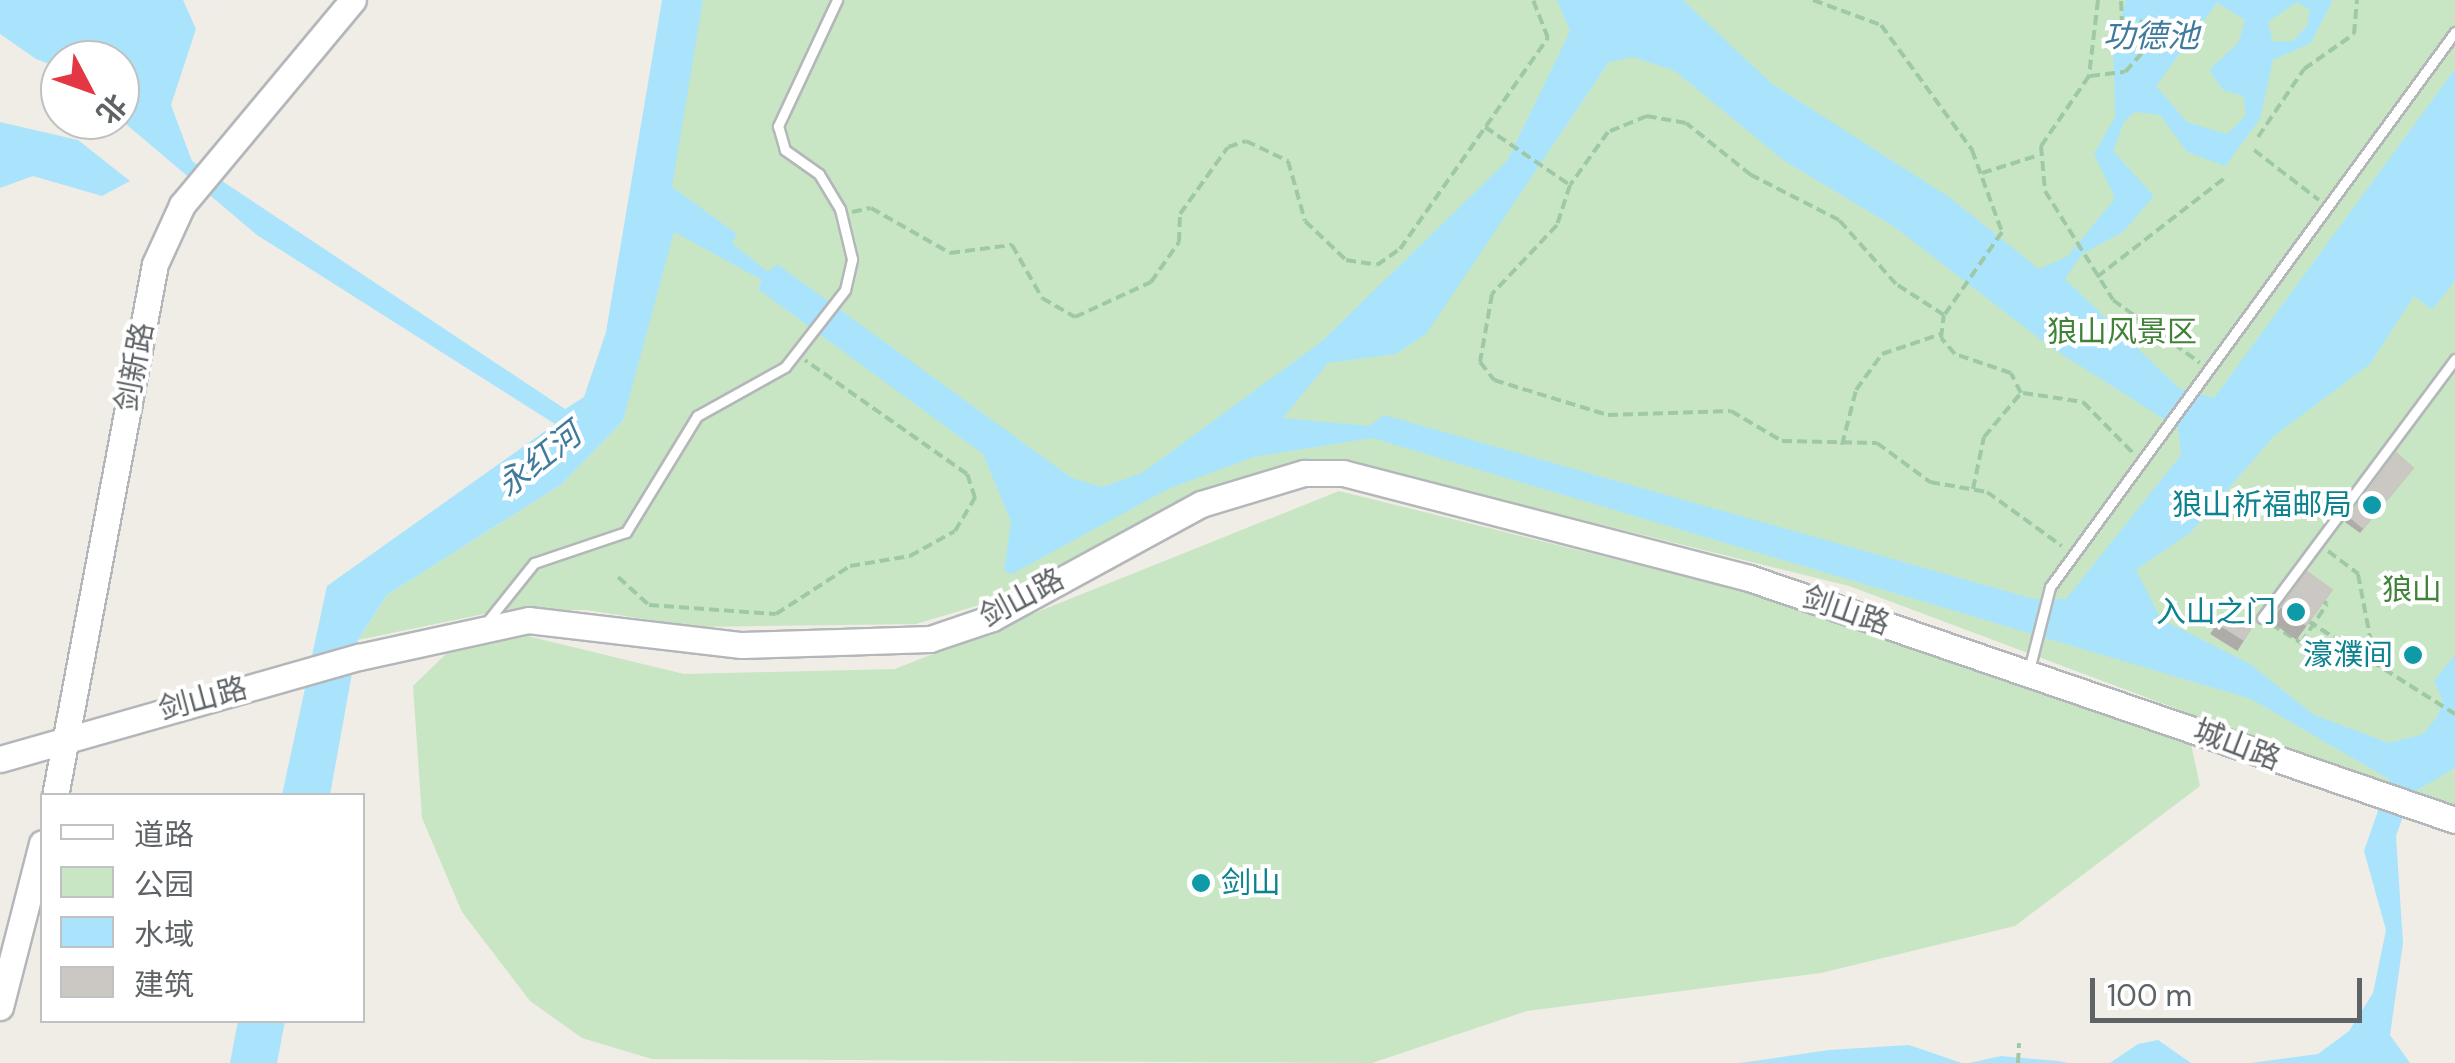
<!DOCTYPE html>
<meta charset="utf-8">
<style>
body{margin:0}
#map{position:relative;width:2455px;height:1063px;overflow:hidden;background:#f0ece6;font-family:"DM Sans","Noto Sans SC",sans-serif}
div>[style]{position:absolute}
.green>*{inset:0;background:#c9e6c4}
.water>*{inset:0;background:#aae4fc}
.path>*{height:4px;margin-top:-2px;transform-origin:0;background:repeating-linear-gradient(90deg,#9fc9a4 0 10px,transparent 0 15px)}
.roads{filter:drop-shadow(2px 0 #b4b7ba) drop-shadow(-2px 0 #b4b7ba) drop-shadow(0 2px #b4b7ba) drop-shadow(0 -2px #b4b7ba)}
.lane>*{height:9px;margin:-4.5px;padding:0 4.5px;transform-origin:4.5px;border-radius:4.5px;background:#fff}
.secondary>*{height:25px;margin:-12.5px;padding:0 12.5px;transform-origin:12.5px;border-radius:12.5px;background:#fff}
.wall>*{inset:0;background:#afaba8;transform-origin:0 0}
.building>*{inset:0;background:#cbc7c3;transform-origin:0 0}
.dots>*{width:28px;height:28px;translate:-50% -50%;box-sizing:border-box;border:5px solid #fff;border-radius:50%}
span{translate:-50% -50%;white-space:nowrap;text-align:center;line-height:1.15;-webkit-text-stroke:8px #fff;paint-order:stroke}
.park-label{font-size:30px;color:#408338}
.street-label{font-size:30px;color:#5e6366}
.culture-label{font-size:30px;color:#0d838f}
.right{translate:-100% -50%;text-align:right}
.left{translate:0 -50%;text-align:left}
.water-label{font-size:32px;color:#407b9d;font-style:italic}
.legend{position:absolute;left:40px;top:793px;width:325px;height:230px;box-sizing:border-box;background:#fff;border:2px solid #bfc1c2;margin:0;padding:12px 18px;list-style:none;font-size:30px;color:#5e6366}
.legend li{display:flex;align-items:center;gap:20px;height:50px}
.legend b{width:50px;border:2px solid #bfc1c2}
.north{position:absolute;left:40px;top:40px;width:100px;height:100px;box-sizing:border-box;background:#fff;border:2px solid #bfc1c2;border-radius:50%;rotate:131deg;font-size:28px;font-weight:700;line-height:40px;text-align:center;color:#5e6366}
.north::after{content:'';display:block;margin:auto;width:35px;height:45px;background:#e33843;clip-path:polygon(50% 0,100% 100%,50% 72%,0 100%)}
.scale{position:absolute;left:2090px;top:978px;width:272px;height:45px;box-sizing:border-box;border:5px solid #5e6366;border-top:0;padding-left:12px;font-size:30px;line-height:35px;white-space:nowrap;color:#5e6366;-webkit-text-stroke:8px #fff;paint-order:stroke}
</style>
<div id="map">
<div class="green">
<div style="clip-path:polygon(703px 0,2455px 0,2455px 813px,1849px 586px,1349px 462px,1224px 486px,1006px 597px,916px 624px,697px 627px,586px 610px,503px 610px,358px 640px,387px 595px,562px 484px,623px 421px,664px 264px,673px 153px)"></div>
<div style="clip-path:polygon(1339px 491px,1752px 593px,2105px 706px,2191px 744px,2200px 786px,2015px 926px,1821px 973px,1527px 1011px,1372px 1063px,652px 1059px,582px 1038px,530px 1001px,462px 912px,422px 818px,413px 686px,449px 651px,515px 633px,684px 674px,895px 669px)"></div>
</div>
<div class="water">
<div style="clip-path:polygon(evenodd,0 0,183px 0,196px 29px,171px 105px,192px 161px,565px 409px,584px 397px,606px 332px,662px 0,703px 0,672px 187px,737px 234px,732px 243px,768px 272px,777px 264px,1072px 478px,1102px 487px,1142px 473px,1321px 342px,1507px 161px,1570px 31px,1557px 0,1683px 0,1771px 83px,1949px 197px,2039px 269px,2068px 256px,2115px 198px,2094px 154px,2115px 117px,2113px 46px,2126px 0,2333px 0,2311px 43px,2273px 60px,2260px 119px,2225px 166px,2187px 152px,2160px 115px,2135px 112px,2124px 122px,2113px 151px,2154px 196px,2123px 232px,2082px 254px,2065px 279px,2179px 388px,2214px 398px,2455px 69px,2455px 281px,2432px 310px,2414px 296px,2370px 364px,2274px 436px,2191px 532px,2136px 570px,2161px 619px,2250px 664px,2314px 715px,2389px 743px,2423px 734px,2437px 717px,2443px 701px,2434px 681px,2455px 655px,2455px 768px,2411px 794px,2396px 836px,2403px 943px,2390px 1035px,2410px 1063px,2250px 1063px,2318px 1054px,2349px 1031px,2373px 993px,2386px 930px,2364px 851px,2389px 779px,2251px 699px,1372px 438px,1254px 457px,1168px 489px,1012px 574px,1004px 571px,1011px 522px,983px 454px,758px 289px,762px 280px,674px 232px,623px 421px,562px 484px,387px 595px,358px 640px,330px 795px,282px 795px,327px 586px,555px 424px,257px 235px,120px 119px,120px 60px,60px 60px,60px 68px,36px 59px,0 34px,0 0,2297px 2px,2310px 10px,2307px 26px,2293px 41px,2273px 42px,2268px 22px,2297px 2px,0 0,2217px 3px,2245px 20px,2239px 42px,2209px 70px,2223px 90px,2243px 96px,2246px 115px,2227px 134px,2187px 122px,2156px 86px,2217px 3px,0 0,1633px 57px,1675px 71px,1783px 160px,1893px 226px,2049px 346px,2178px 428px,2181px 455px,2066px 599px,2034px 599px,1384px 415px,1369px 426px,1283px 418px,1328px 363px,1396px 354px,1426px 334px,1609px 62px,1633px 57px)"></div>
<div style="clip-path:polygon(0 122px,78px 140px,130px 181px,102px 196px,33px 176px,0 188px)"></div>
<div style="clip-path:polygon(238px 1021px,285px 1021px,277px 1063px,230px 1063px)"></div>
<div style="clip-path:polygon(2158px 1040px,2191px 1063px,2110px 1063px,2138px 1044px)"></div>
<div style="clip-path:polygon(1909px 1045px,1962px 1063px,1740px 1063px,1829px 1050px)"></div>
<div style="clip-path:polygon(2001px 1056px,2058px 1061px,2068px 1063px,1969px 1063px)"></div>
</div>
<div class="path">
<div style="left:1813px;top:0;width:72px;rotate:20.2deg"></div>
<div style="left:1881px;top:25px;width:155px;rotate:53.9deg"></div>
<div style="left:1972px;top:150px;width:87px;rotate:69.9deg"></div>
<div style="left:2002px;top:232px;width:100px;rotate:124.8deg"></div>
<div style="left:2098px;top:0;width:77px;rotate:96.8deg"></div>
<div style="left:2089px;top:76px;width:85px;rotate:124.4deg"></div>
<div style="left:2041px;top:146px;width:45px;rotate:84.9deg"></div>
<div style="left:2045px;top:191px;width:128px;rotate:58deg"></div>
<div style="left:2113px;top:300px;width:107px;rotate:35.9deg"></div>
<div style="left:2131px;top:34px;width:18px;rotate:-49deg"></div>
<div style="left:2090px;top:76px;width:35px;rotate:-7deg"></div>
<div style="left:2125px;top:72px;width:25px;rotate:-48deg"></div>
<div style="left:2142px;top:53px;width:34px;rotate:-127deg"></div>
<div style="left:2122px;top:26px;width:26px;rotate:-92deg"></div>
<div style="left:1485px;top:127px;width:103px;rotate:34.3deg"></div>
<div style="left:2258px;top:137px;width:82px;rotate:-55.9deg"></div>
<div style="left:2304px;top:69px;width:61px;rotate:-35deg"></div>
<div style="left:2354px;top:34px;width:34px;rotate:-85deg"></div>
<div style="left:2254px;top:150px;width:82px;rotate:37.6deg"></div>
<div style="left:1982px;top:173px;width:60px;rotate:-17.5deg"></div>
<div style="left:852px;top:212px;width:19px;rotate:-12deg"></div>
<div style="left:871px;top:208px;width:91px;rotate:29.7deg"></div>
<div style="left:950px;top:253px;width:63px;rotate:-7.4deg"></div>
<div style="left:1012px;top:245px;width:61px;rotate:60.5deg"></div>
<div style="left:1042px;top:298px;width:38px;rotate:30deg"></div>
<div style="left:1075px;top:317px;width:84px;rotate:-24.7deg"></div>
<div style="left:1151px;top:282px;width:49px;rotate:-55deg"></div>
<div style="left:1179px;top:242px;width:28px;rotate:-88deg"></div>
<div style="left:1180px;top:214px;width:82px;rotate:-54.4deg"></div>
<div style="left:1228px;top:147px;width:19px;rotate:-18deg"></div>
<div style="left:1246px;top:141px;width:47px;rotate:25.5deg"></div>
<div style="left:1288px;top:161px;width:62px;rotate:74.2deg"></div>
<div style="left:1305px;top:221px;width:57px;rotate:43.6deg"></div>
<div style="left:1346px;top:260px;width:31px;rotate:9deg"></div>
<div style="left:1377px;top:265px;width:28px;rotate:-35deg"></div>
<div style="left:1400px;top:249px;width:258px;rotate:-55deg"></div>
<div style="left:1548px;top:38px;width:41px;rotate:-111.5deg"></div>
<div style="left:2097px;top:277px;width:165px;rotate:-37.8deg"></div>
<div style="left:2023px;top:393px;width:61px;rotate:8.5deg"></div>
<div style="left:2083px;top:402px;width:73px;rotate:45.6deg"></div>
<div style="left:1842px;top:445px;width:57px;rotate:-75.7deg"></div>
<div style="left:1856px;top:390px;width:44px;rotate:-54.2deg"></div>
<div style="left:1882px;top:354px;width:62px;rotate:-18.7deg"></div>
<div style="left:1973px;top:489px;width:53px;rotate:-78.1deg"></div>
<div style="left:1984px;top:437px;width:57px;rotate:-49.9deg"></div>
<div style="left:2021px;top:393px;width:22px;rotate:-117deg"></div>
<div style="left:2011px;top:373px;width:59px;rotate:-161.3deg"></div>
<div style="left:1955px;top:354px;width:21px;rotate:-131deg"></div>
<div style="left:1941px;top:338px;width:23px;rotate:-83deg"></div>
<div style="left:1944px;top:315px;width:57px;rotate:-147.1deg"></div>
<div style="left:1896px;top:284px;width:86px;rotate:-131.7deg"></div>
<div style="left:1839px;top:220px;width:99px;rotate:-152.9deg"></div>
<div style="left:1751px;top:175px;width:83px;rotate:-141.3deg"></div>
<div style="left:1686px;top:123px;width:40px;rotate:-170deg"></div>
<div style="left:1647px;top:116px;width:42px;rotate:157.7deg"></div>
<div style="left:1608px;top:132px;width:65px;rotate:125.6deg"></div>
<div style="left:1570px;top:185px;width:42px;rotate:108deg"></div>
<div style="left:1557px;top:225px;width:95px;rotate:133.3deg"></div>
<div style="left:1492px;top:294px;width:69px;rotate:100deg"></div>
<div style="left:1480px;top:362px;width:23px;rotate:52deg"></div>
<div style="left:1494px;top:380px;width:119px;rotate:17.1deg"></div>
<div style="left:1608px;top:415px;width:123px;rotate:-1.9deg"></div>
<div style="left:1731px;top:411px;width:59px;rotate:30.5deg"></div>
<div style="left:1782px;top:441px;width:95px;rotate:1.2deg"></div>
<div style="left:1877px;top:443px;width:66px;rotate:36.3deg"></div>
<div style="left:1930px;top:482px;width:58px;rotate:10deg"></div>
<div style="left:1987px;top:492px;width:92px;rotate:35.8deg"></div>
<div style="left:2328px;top:551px;width:38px;rotate:37deg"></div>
<div style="left:2358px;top:574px;width:91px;rotate:79.2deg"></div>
<div style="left:618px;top:577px;width:42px;rotate:42.1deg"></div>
<div style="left:649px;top:605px;width:127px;rotate:4.1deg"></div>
<div style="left:776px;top:614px;width:88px;rotate:-33deg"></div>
<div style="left:850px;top:566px;width:61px;rotate:-9.5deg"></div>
<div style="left:910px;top:556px;width:51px;rotate:-29.1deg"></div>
<div style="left:955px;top:531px;width:39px;rotate:-59deg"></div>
<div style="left:975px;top:498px;width:25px;rotate:-108deg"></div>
<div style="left:967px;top:474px;width:198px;rotate:-144.9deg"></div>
<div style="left:2308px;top:621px;width:174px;rotate:32.3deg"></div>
<div style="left:2271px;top:624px;width:36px;rotate:32deg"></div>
<div style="left:2301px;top:643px;width:47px;rotate:-56.3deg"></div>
<div style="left:2327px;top:604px;width:8px;rotate:-140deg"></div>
<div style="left:2018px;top:1063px;width:20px;rotate:-87deg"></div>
</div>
<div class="roads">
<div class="lane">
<div style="left:2262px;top:618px;width:323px;rotate:-53.3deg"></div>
<div style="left:486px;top:623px;width:77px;rotate:-51.3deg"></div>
<div style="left:534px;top:563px;width:97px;rotate:-18.6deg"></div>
<div style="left:626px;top:532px;width:136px;rotate:-58.5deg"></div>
<div style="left:697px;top:416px;width:101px;rotate:-29.1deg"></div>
<div style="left:785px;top:367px;width:98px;rotate:-52.1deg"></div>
<div style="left:845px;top:290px;width:32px;rotate:-77deg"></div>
<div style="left:852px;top:259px;width:51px;rotate:-103.5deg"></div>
<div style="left:840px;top:209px;width:41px;rotate:-121deg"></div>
<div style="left:819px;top:174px;width:42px;rotate:-144.8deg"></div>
<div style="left:785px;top:150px;width:25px;rotate:-106deg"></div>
<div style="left:778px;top:126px;width:139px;rotate:-64.9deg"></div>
<div style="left:2029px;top:670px;width:86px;rotate:-75.8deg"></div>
<div style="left:2050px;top:587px;width:687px;rotate:-53.88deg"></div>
</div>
<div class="secondary">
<div style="left:0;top:759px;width:373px;rotate:-15.9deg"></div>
<div style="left:359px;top:657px;width:173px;rotate:-12.3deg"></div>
<div style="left:528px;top:620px;width:215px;rotate:6.7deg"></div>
<div style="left:742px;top:645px;width:188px;rotate:-1.8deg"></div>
<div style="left:930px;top:639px;width:65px;rotate:-18.7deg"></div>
<div style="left:992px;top:618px;width:238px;rotate:-28.6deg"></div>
<div style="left:1201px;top:504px;width:108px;rotate:-16.8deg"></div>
<div style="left:1304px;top:473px;width:39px"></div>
<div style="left:1343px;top:473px;width:419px;rotate:14.5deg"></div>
<div style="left:1749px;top:578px;width:746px;rotate:18.92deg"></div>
<div style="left:55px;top:796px;width:541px;rotate:-79.35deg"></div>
<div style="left:155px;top:264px;width:65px;rotate:-65.4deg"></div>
<div style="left:182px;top:205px;width:267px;rotate:-50.2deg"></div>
<div style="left:0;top:1007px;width:169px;rotate:-75.6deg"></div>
</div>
</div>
<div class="wall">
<div style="clip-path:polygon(2396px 452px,2414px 468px,2360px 533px,2345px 522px)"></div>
<div style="left:2307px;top:571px;width:32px;height:62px;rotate:36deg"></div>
<div style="left:2224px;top:612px;width:32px;height:26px;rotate:32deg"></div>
</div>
<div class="building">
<div style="clip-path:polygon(2396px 452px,2414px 468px,2363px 529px,2349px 517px)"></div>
<div style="left:2307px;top:571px;width:32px;height:45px;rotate:36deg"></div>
<div style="left:2224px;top:612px;width:32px;height:14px;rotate:32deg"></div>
</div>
<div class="dots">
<div style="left:2372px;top:505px;background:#0f9aa8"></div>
<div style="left:2296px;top:612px;background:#0f9aa8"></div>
<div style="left:2413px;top:655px;background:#0f9aa8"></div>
<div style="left:1201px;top:883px;background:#0f9aa8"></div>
</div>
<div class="park-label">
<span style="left:2122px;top:332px">狼山风景区</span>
<span style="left:2412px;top:590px">狼山</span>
</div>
<div class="street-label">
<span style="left:135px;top:367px;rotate:-79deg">剑新路</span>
<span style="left:1022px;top:598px;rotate:-28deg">剑山路</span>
<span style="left:1846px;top:611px;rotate:19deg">剑山路</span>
<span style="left:203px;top:699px;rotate:-15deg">剑山路</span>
<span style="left:2237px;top:745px;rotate:21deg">城山路</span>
</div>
<div class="culture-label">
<span class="right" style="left:2352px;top:505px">狼山祈福邮局</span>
<span class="right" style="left:2276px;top:612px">入山之门</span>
<span class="right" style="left:2393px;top:655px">濠濮间</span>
<span class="left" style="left:1221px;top:883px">剑山</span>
</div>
<div class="water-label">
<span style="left:2151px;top:36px">功德池</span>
<span style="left:539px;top:460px;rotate:-38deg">永红河</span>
</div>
<ul class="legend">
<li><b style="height:12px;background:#fff"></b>道路</li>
<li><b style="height:28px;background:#c9e6c4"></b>公园</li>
<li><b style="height:28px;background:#aae4fc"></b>水域</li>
<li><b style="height:28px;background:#cbc7c3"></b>建筑</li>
</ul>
<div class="north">北</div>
<div class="scale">100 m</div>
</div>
